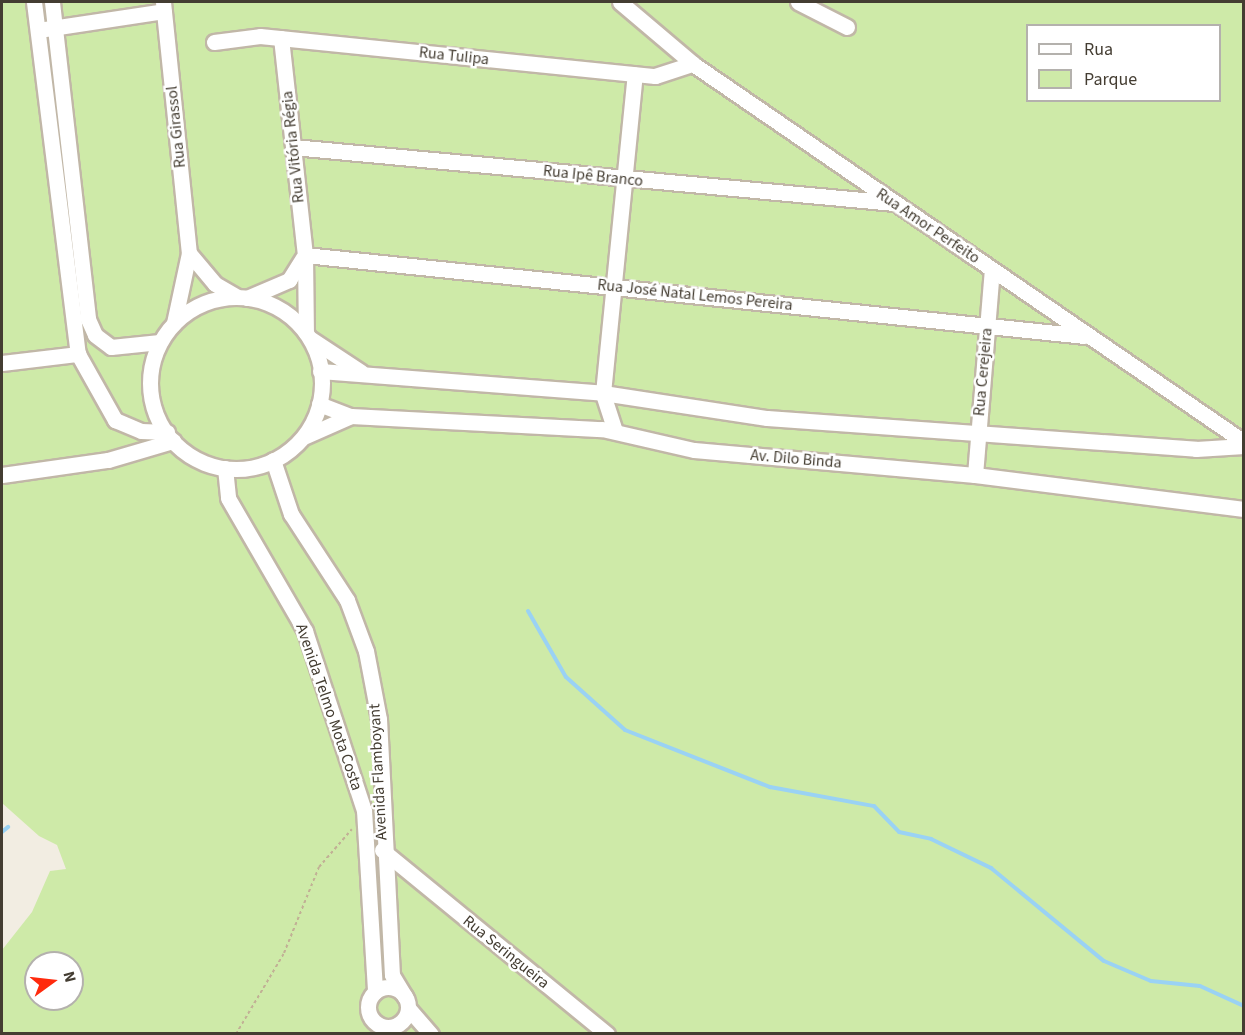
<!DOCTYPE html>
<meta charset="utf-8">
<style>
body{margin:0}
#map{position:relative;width:1245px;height:1035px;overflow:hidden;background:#f2ede2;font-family:"Source Sans 3",sans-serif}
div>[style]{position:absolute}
.green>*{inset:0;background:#ceeaa8}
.stream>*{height:4px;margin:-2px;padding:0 2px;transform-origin:2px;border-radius:2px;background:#9ad2f4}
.path>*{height:2px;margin-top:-1px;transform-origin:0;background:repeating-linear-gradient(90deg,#c1b095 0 3px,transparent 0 6px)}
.roads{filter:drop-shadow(2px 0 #c1b7a7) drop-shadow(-2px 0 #c1b7a7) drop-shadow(0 2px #c1b7a7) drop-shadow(0 -2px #c1b7a7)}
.minor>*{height:15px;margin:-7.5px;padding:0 7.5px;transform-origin:7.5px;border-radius:7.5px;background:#fff}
.minor>.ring{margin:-7.5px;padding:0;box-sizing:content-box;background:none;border:15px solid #fff;border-radius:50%}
span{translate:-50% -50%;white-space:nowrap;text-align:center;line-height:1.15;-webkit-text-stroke:5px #fff;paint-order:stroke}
.street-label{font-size:16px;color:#443d32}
.frame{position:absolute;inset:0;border:3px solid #443d32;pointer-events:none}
.legend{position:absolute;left:1026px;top:24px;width:195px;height:78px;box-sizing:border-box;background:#fff;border:2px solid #b4b1ad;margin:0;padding:8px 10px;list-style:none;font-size:18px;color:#443d32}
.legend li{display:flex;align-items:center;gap:12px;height:30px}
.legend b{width:30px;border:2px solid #b4b1ad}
.north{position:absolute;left:24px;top:951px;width:60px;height:60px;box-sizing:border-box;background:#fff;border:2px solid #b4b1ad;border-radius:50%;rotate:75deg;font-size:16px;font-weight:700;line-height:24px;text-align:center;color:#443d32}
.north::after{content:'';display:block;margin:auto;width:21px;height:27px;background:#ff2a0d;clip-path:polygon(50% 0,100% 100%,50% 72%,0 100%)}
</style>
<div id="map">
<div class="green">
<div style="clip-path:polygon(evenodd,2px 2px,1243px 2px,1243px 1033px,2px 1034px,2px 950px,32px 912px,50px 871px,66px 869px,57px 845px,39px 836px,2px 803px,2px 2px,1028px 26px,1220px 26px,1220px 100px,1028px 100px,1028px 26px,2px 2px,36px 963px,72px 963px,72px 999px,36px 999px,36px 963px)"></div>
</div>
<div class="stream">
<div style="left:528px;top:611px;width:76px;rotate:60.1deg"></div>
<div style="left:566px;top:677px;width:79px;rotate:41.9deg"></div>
<div style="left:625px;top:730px;width:156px;rotate:21.5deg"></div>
<div style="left:770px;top:787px;width:106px;rotate:10.4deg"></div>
<div style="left:874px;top:806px;width:36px;rotate:46deg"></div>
<div style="left:899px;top:832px;width:33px;rotate:12deg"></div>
<div style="left:931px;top:839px;width:67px;rotate:25.8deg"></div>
<div style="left:991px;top:868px;width:146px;rotate:39.5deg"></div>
<div style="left:1104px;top:961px;width:51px;rotate:23.1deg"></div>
<div style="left:1151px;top:981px;width:49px;rotate:5.8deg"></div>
<div style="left:1200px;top:986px;width:48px;rotate:24.4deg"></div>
<div style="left:2px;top:832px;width:8px;rotate:-40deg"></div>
</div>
<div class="path">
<div style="left:236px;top:1034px;width:94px;rotate:-59.3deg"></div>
<div style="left:284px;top:953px;width:93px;rotate:-67.9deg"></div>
<div style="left:319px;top:867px;width:50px;rotate:-49deg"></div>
</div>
<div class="roads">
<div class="minor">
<div style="left:34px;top:2px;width:355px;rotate:82.9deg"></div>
<div style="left:78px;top:354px;width:76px;rotate:60.7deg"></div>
<div style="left:115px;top:420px;width:28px;rotate:23deg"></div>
<div style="left:141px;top:431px;width:26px;rotate:2deg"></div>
<div style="left:52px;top:2px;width:319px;rotate:83.5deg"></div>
<div style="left:88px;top:319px;width:17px;rotate:66deg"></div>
<div style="left:95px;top:335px;width:20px;rotate:37deg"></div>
<div style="left:111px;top:347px;width:49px;rotate:-5.8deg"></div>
<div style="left:163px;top:2px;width:252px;rotate:84.1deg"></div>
<div style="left:189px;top:253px;width:72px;rotate:102.1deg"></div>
<div style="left:620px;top:2px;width:96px;rotate:40.3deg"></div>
<div style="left:693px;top:64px;width:668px;rotate:34.45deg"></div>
<div style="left:798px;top:2px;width:55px;rotate:27deg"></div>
<div style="left:45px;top:29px;width:120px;rotate:-8.6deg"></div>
<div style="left:281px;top:38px;width:218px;rotate:83.7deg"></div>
<div style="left:305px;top:255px;width:78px;rotate:89.3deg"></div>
<div style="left:214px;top:42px;width:46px;rotate:-7.4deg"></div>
<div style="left:260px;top:36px;width:397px;rotate:5.8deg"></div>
<div style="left:655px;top:76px;width:40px;rotate:-18deg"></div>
<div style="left:293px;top:147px;width:604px;rotate:5.32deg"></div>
<div style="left:189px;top:253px;width:40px;rotate:50deg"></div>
<div style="left:215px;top:284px;width:24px;rotate:30deg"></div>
<div style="left:305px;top:255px;width:784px;rotate:5.93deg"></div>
<div class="ring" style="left:150px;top:297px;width:157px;height:157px"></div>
<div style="left:247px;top:298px;width:46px;rotate:-23.2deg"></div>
<div style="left:289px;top:280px;width:26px;rotate:-58deg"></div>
<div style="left:311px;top:339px;width:60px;rotate:33.4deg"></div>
<div style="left:2px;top:363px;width:77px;rotate:-6.8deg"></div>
<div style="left:320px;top:371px;width:284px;rotate:4.4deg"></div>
<div style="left:603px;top:393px;width:166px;rotate:8.7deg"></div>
<div style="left:767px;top:418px;width:430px;rotate:4.1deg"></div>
<div style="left:1196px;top:449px;width:48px;rotate:-3.6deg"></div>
<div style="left:319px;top:404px;width:34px;rotate:21deg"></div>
<div style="left:351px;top:416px;width:251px;rotate:3deg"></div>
<div style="left:602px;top:429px;width:94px;rotate:12.9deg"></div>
<div style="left:694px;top:450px;width:282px;rotate:5.1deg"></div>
<div style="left:975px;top:475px;width:271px;rotate:7.2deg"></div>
<div style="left:615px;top:431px;width:40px;rotate:-108deg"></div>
<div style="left:603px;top:393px;width:320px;rotate:-84.3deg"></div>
<div style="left:306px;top:436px;width:49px;rotate:-24deg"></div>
<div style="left:273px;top:460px;width:57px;rotate:71.6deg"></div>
<div style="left:291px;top:514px;width:103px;rotate:56.9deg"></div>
<div style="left:347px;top:600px;width:54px;rotate:69.6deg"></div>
<div style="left:366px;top:651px;width:69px;rotate:79.2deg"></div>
<div style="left:379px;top:719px;width:256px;rotate:87.1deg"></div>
<div style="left:392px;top:975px;width:26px;rotate:59deg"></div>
<div style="left:225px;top:468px;width:30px;rotate:84deg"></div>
<div style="left:228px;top:498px;width:154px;rotate:59.9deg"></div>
<div style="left:305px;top:631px;width:188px;rotate:71.8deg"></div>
<div style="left:364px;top:810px;width:182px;rotate:86.5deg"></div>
<div style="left:2px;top:475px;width:107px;rotate:-8.1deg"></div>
<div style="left:108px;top:460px;width:68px;rotate:-16.3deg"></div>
<div style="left:975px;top:475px;width:206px;rotate:-85.3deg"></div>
<div style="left:382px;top:850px;width:291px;rotate:39.3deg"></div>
<div class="ring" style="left:368px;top:987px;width:25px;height:25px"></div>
<div style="left:408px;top:1008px;width:35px;rotate:49deg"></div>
</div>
</div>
<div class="street-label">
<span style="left:454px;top:56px;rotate:6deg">Rua Tulipa</span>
<span style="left:176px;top:127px;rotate:-96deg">Rua Girassol</span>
<span style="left:293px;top:147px;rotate:-96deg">Rua Vitória Régia</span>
<span style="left:593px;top:176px;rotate:6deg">Rua Ipê Branco</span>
<span style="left:928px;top:226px;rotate:34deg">Rua Amor Perfeito</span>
<span style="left:695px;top:295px;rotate:6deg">Rua José Natal Lemos Pereira</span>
<span style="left:983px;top:372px;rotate:-85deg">Rua Cerejeira</span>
<span style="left:796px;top:459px;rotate:5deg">Av. Dilo Binda</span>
<span style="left:329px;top:707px;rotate:71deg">Avenida Telmo Mota Costa</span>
<span style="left:378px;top:772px;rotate:-93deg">Avenida Flamboyant</span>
<span style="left:506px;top:952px;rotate:39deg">Rua Seringueira</span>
</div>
<div class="frame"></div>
<ul class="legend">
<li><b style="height:8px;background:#fff"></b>Rua</li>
<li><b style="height:16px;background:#ceeaa8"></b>Parque</li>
</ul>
<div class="north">N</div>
</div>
